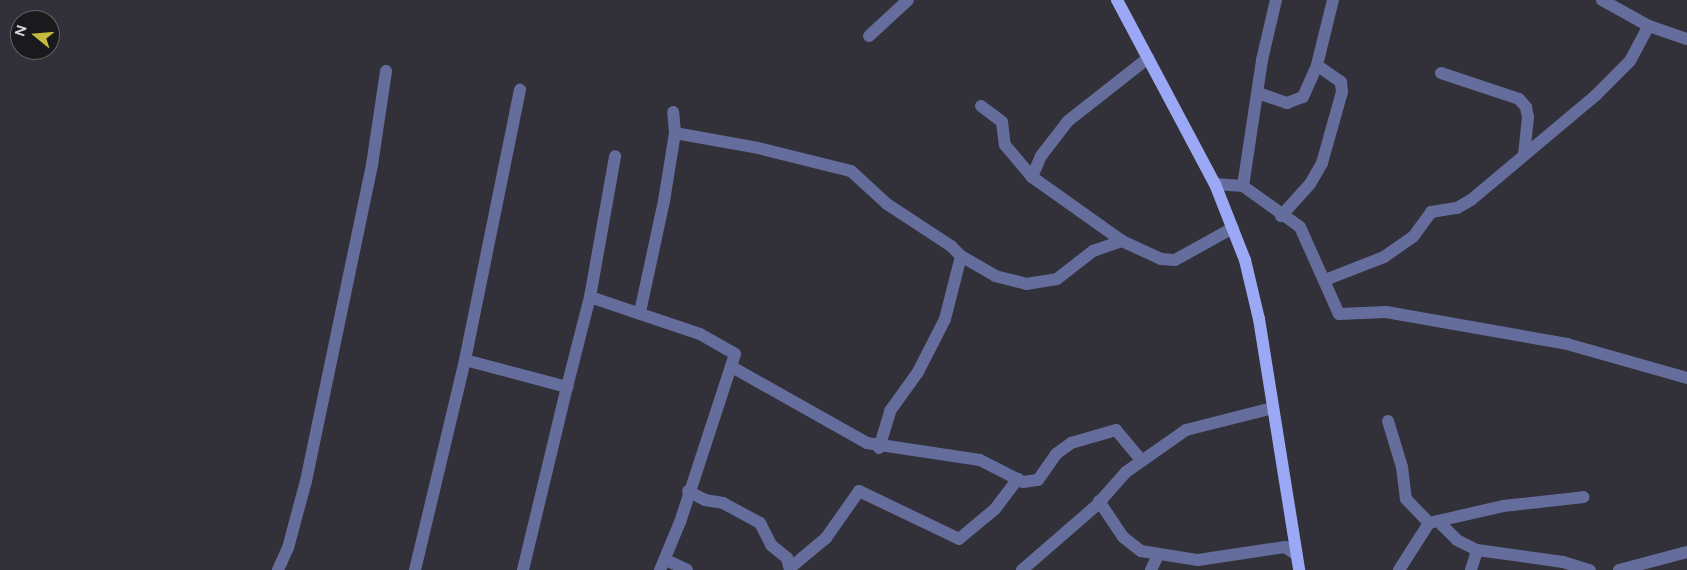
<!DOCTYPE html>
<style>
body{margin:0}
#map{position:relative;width:1687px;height:570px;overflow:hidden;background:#323038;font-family:Figtree,sans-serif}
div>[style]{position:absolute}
.minor>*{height:12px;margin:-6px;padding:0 6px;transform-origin:6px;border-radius:6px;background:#646d9c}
.major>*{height:12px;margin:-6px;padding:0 6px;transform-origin:6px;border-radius:6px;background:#9ba8f5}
span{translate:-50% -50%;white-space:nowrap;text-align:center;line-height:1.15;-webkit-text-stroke:4px #1a191c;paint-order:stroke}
.north{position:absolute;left:10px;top:10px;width:50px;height:50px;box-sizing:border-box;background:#1a191c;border:1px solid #666468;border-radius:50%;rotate:287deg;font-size:14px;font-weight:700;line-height:20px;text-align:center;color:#d7d5db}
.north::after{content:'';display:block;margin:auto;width:18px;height:22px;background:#c5bc3d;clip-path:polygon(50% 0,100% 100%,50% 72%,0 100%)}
</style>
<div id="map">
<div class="minor">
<div style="left:1602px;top:0;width:54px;rotate:29deg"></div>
<div style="left:1649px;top:26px;width:40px;rotate:18.9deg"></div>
<div style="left:869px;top:36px;width:53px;rotate:-42.7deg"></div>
<div style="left:1441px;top:73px;width:82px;rotate:18.4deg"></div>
<div style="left:1519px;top:99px;width:11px;rotate:49deg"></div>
<div style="left:1526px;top:107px;width:10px;rotate:79deg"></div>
<div style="left:1528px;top:117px;width:38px;rotate:96deg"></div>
<div style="left:1258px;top:93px;width:31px;rotate:19deg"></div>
<div style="left:1287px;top:103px;width:17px;rotate:-21deg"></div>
<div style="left:1303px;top:97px;width:35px;rotate:-66deg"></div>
<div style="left:1317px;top:65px;width:67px;rotate:-76.2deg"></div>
<div style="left:981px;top:106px;width:26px;rotate:37deg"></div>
<div style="left:1002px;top:122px;width:23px;rotate:83deg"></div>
<div style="left:1005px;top:145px;width:42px;rotate:49.8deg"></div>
<div style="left:1032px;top:177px;width:110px;rotate:35.4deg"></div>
<div style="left:1122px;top:241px;width:43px;rotate:24.8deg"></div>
<div style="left:1161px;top:259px;width:14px;rotate:4deg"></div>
<div style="left:1175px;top:260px;width:66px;rotate:-28.9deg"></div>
<div style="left:675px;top:133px;width:84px;rotate:10.2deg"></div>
<div style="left:758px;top:148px;width:96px;rotate:13.9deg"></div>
<div style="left:851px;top:171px;width:49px;rotate:42.5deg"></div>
<div style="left:887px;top:204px;width:77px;rotate:33.3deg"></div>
<div style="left:951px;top:246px;width:14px;rotate:45deg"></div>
<div style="left:961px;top:256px;width:39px;rotate:30deg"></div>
<div style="left:995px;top:276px;width:32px;rotate:14deg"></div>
<div style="left:1026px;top:284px;width:31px;rotate:-9deg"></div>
<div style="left:1057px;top:279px;width:46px;rotate:-37.9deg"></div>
<div style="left:1093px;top:251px;width:31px;rotate:-19deg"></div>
<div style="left:1032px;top:177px;width:23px;rotate:-67deg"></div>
<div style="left:1041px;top:156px;width:44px;rotate:-52.4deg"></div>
<div style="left:1068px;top:121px;width:102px;rotate:-38.2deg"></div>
<div style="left:1215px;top:184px;width:28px;rotate:4deg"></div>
<div style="left:1243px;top:186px;width:70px;rotate:35.7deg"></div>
<div style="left:1300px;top:227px;width:95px;rotate:65.9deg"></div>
<div style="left:1339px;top:314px;width:47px;rotate:-2.4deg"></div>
<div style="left:1386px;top:312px;width:184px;rotate:10deg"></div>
<div style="left:1567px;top:344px;width:125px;rotate:15.8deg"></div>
<div style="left:1243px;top:186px;width:127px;rotate:-81.4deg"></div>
<div style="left:1262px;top:60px;width:62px;rotate:-76.9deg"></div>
<div style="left:1281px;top:216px;width:43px;rotate:-47.8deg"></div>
<div style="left:1310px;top:184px;width:24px;rotate:-60deg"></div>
<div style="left:1322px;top:163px;width:74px;rotate:-74.3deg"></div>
<div style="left:1342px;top:92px;width:10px;rotate:-96deg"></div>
<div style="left:1341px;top:82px;width:29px;rotate:-145deg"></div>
<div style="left:1325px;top:280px;width:63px;rotate:-21.3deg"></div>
<div style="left:1384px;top:257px;width:35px;rotate:-35deg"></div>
<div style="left:1413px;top:237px;width:31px;rotate:-54deg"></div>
<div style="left:1431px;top:212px;width:26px;rotate:-9deg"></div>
<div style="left:1457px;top:208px;width:16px;rotate:-30deg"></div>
<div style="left:1471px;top:200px;width:163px;rotate:-40deg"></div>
<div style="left:1596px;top:95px;width:48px;rotate:-45deg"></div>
<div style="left:1630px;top:61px;width:40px;rotate:-62deg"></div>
<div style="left:590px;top:297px;width:116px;rotate:18.6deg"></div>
<div style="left:700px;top:334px;width:40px;rotate:29.7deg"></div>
<div style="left:735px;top:354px;width:177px;rotate:108.1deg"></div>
<div style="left:680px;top:522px;width:52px;rotate:112.6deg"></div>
<div style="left:640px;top:312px;width:114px;rotate:-77.8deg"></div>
<div style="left:664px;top:201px;width:69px;rotate:-80.8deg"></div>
<div style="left:675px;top:133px;width:21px;rotate:-95deg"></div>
<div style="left:465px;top:360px;width:106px;rotate:14.8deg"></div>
<div style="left:567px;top:387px;width:93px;rotate:-75.7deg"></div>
<div style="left:590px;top:297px;width:143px;rotate:-79.9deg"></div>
<div style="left:732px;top:367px;width:155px;rotate:29.4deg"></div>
<div style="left:867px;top:443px;width:114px;rotate:8.6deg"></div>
<div style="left:980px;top:460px;width:48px;rotate:27.1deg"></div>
<div style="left:1023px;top:482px;width:15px;rotate:-8deg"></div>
<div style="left:1038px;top:480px;width:32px;rotate:-55deg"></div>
<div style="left:1056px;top:454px;width:19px;rotate:-36deg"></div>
<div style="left:1071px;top:443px;width:47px;rotate:-16.1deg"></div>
<div style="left:1116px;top:430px;width:39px;rotate:50deg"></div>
<div style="left:1388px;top:421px;width:48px;rotate:73.1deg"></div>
<div style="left:1402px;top:467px;width:32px;rotate:83deg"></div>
<div style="left:1406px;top:499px;width:33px;rotate:46deg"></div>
<div style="left:879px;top:448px;width:39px;rotate:-73deg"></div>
<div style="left:890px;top:411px;width:48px;rotate:-54.3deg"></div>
<div style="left:918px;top:372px;width:59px;rotate:-63deg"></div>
<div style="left:945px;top:319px;width:65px;rotate:-75.7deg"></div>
<div style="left:688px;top:491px;width:19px;rotate:28deg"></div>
<div style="left:705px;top:500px;width:18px;rotate:9deg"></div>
<div style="left:723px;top:503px;width:42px;rotate:28.4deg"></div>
<div style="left:760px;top:523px;width:25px;rotate:63deg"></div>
<div style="left:771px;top:545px;width:21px;rotate:39deg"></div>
<div style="left:787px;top:558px;width:12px;rotate:76deg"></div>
<div style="left:1099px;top:501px;width:43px;rotate:56.3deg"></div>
<div style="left:1123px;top:537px;width:23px;rotate:38deg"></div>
<div style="left:1141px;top:551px;width:58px;rotate:9deg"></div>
<div style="left:1198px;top:560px;width:88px;rotate:-8.5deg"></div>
<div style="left:1285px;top:547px;width:14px;rotate:34deg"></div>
<div style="left:1438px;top:521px;width:27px;rotate:45deg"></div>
<div style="left:1457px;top:540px;width:22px;rotate:27deg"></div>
<div style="left:1477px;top:550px;width:87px;rotate:7.9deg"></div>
<div style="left:1563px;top:562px;width:28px;rotate:17deg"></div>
<div style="left:666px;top:560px;width:23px;rotate:25deg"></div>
<div style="left:790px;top:568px;width:47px;rotate:-39.8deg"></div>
<div style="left:826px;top:538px;width:57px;rotate:-54.9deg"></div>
<div style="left:859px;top:491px;width:111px;rotate:25.6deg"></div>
<div style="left:959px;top:539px;width:47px;rotate:-39.8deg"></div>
<div style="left:995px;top:509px;width:38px;rotate:-53deg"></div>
<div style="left:278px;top:570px;width:24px;rotate:-66deg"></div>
<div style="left:288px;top:548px;width:69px;rotate:-75deg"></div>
<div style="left:306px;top:481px;width:323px;rotate:-78.2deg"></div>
<div style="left:372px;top:165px;width:95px;rotate:-81.5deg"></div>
<div style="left:415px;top:570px;width:216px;rotate:-76.6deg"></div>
<div style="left:465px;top:360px;width:276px;rotate:-78.5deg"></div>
<div style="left:523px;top:570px;width:188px;rotate:-76.5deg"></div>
<div style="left:1022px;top:570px;width:98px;rotate:-40.9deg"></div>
<div style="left:1096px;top:506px;width:45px;rotate:-48.6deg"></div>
<div style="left:1126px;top:472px;width:73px;rotate:-35deg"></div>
<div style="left:1186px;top:430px;width:90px;rotate:-14.2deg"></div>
<div style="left:1151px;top:570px;width:17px;rotate:-65deg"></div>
<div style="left:1399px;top:570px;width:56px;rotate:-57.4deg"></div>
<div style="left:1429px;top:523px;width:76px;rotate:-12.9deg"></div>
<div style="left:1503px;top:506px;width:81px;rotate:-6.3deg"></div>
<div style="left:1471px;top:570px;width:21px;rotate:-73deg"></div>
<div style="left:1619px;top:570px;width:70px;rotate:-14.8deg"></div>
</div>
<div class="major">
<div style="left:1117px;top:0;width:208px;rotate:62deg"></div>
<div style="left:1215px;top:184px;width:82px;rotate:68.5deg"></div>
<div style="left:1245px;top:260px;width:61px;rotate:76.7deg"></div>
<div style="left:1259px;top:319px;width:254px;rotate:80.9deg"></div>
</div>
<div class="north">N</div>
</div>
